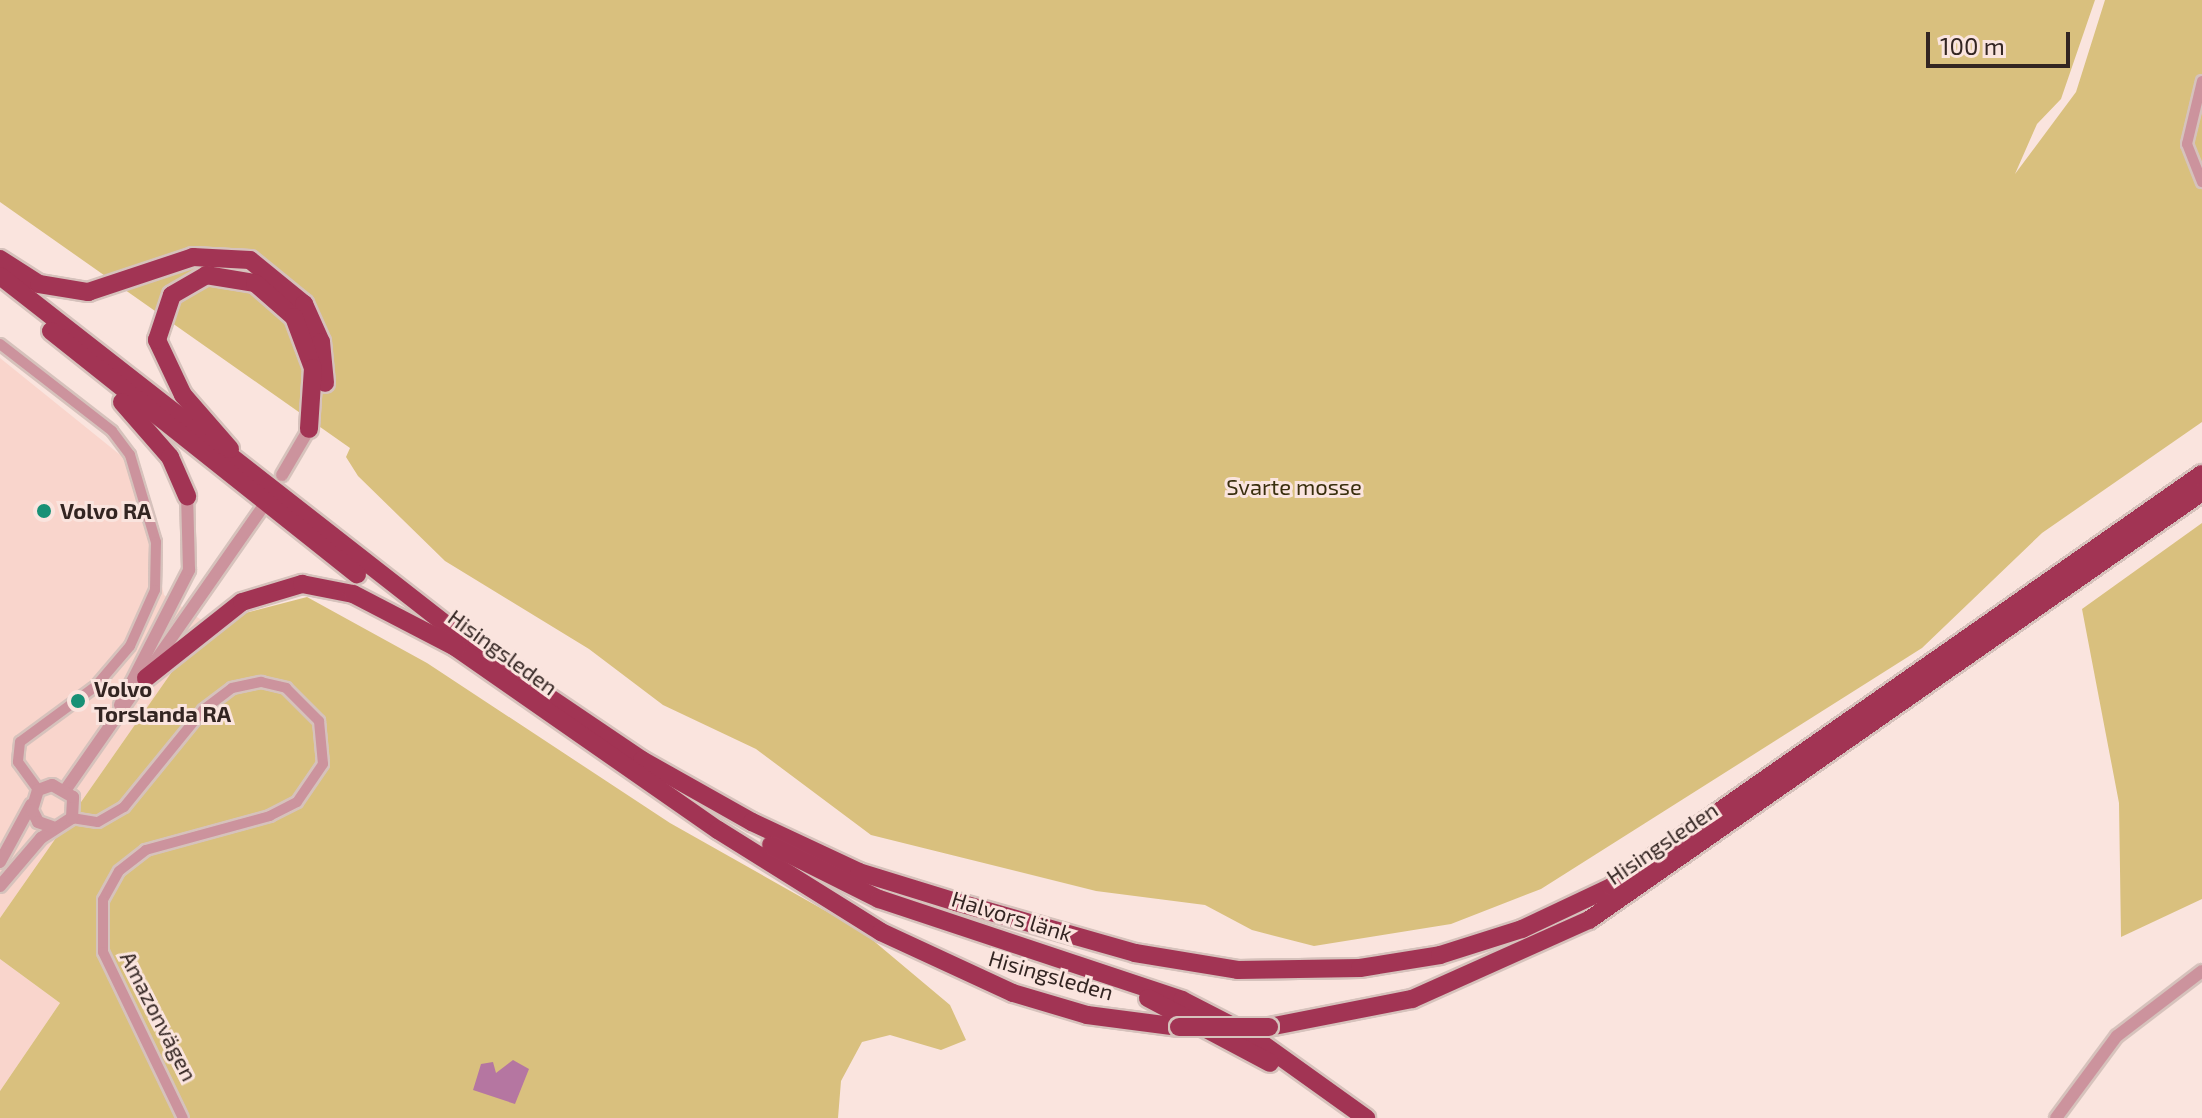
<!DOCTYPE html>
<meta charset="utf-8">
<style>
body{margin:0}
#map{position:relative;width:2202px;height:1118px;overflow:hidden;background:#fae4de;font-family:"Exo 2",sans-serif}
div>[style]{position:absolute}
.built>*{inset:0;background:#f9d5cc}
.green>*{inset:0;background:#d9c07e}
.water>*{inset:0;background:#b576a1}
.roads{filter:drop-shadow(2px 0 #d6c2bc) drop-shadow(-2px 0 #d6c2bc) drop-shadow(0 2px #d6c2bc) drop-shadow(0 -2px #d6c2bc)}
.minor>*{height:10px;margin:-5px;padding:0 5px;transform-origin:5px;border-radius:5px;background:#cc939d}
.tertiary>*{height:12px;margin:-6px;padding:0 6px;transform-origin:6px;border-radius:6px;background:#cc939d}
.trunk>*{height:18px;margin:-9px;padding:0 9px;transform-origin:9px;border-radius:9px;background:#a23454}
.bridges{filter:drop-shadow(2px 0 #d6c2bc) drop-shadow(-2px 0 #d6c2bc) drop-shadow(0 2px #d6c2bc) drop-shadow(0 -2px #d6c2bc)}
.trunk-bridge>*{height:18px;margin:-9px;padding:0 9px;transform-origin:9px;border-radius:9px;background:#a23454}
.dots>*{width:22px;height:22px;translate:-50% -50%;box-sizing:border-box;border:4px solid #fae4de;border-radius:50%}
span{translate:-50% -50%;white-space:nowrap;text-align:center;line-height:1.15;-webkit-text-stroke:6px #fae4de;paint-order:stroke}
.park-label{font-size:22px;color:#392e0d}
.poi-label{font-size:22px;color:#332522;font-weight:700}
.left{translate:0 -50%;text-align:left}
.street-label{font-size:22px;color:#332522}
.scale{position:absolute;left:1926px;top:32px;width:144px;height:36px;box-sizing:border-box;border:4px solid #332522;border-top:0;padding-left:10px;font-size:24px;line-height:28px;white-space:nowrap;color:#332522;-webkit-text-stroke:6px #fae4de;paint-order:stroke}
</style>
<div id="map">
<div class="built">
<div style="clip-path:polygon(0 358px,124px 458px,144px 507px,164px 595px,206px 623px,0 918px)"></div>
<div style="clip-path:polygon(0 959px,60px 1003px,0 1091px)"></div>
</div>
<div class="green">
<div style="clip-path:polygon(0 0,2095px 0,2061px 99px,2037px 124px,2015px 174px,2076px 92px,2105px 0,2202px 0,2202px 422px,2042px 533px,1922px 648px,1541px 889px,1451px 924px,1314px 946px,1252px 930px,1205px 905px,1096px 891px,871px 835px,756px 749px,663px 705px,589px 649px,445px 561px,358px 476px,346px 457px,350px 448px,0 202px)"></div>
<div style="clip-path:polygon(2202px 523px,2202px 899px,2121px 937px,2119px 803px,2082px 609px)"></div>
<div style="clip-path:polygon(307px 597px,427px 663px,670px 823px,863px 932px,950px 1005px,966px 1040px,941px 1050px,890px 1035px,862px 1042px,841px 1081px,838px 1118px,0 1118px,0 1091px,60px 1003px,0 959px,0 918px,206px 623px)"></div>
</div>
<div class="water">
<div style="clip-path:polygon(513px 1060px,529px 1069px,515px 1104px,473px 1090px,481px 1064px,493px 1062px,496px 1073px)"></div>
</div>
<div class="roads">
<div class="minor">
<div style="left:2202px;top:81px;width:65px;rotate:103.4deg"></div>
<div style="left:2187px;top:144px;width:41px;rotate:68.5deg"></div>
<div style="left:0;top:344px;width:142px;rotate:37.8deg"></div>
<div style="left:112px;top:431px;width:30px;rotate:53deg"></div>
<div style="left:130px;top:455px;width:91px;rotate:73.4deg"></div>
<div style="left:156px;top:542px;width:48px;rotate:91.2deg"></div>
<div style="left:155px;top:590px;width:61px;rotate:114.1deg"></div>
<div style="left:130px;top:646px;width:52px;rotate:130.4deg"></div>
<div style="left:96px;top:686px;width:94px;rotate:143.6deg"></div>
<div style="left:20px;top:742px;width:20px;rotate:96deg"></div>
<div style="left:18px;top:762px;width:34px;rotate:54deg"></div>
<div style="left:72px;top:818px;width:26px;rotate:9deg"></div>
<div style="left:98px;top:822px;width:30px;rotate:-30deg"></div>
<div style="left:124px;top:807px;width:125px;rotate:-50.8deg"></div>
<div style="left:203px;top:710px;width:36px;rotate:-37deg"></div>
<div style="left:232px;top:688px;width:30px;rotate:-12deg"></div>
<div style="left:261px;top:682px;width:26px;rotate:13deg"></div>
<div style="left:286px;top:688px;width:47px;rotate:45deg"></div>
<div style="left:319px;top:721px;width:43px;rotate:84.7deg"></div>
<div style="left:323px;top:764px;width:46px;rotate:124.4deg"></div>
<div style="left:297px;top:802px;width:30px;rotate:153deg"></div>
<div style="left:270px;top:816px;width:129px;rotate:164.7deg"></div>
<div style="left:146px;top:850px;width:34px;rotate:142deg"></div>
<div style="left:119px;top:871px;width:33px;rotate:119deg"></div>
<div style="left:103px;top:900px;width:52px;rotate:90deg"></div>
<div style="left:103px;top:952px;width:184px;rotate:64.3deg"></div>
</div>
<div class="tertiary">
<div style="left:282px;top:475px;width:53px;rotate:-59.6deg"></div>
<div style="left:120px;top:705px;width:152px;rotate:-62.9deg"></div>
<div style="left:189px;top:570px;width:74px;rotate:-91.5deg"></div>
<div style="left:66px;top:789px;width:341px;rotate:-55.1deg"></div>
<div style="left:0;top:862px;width:65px;rotate:-61.5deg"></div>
<div style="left:0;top:886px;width:63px;rotate:-49.5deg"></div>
<div style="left:41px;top:838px;width:37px;rotate:-33deg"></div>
<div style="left:72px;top:818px;width:21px;rotate:-87deg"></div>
<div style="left:73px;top:797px;width:24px;rotate:-150deg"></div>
<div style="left:52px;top:785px;width:15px;rotate:160deg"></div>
<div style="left:38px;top:790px;width:21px;rotate:107deg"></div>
<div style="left:32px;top:810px;width:13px;rotate:63deg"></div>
<div style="left:38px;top:822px;width:18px;rotate:19deg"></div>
<div style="left:2056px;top:1118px;width:102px;rotate:-53.4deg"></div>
<div style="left:2117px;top:1036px;width:107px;rotate:-37.4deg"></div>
</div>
<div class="trunk">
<div style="left:0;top:259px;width:46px;rotate:32.7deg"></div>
<div style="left:39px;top:284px;width:50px;rotate:9.3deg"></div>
<div style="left:88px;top:292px;width:111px;rotate:-18.4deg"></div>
<div style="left:193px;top:257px;width:57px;rotate:3deg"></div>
<div style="left:250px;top:260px;width:70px;rotate:39.2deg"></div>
<div style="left:304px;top:304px;width:42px;rotate:65.9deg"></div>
<div style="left:321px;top:342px;width:41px;rotate:84.4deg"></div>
<div style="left:0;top:276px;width:604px;rotate:38.01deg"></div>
<div style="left:476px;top:648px;width:200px;rotate:34deg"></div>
<div style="left:642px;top:760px;width:126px;rotate:29.4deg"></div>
<div style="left:752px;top:822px;width:118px;rotate:25deg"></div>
<div style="left:859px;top:872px;width:102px;rotate:17.2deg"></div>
<div style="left:956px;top:902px;width:186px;rotate:15.9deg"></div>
<div style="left:1135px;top:953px;width:104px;rotate:9.4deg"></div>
<div style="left:1238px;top:970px;width:122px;rotate:-0.9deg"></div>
<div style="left:1360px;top:968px;width:81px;rotate:-9.2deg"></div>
<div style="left:1440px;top:955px;width:86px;rotate:-17.6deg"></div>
<div style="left:1522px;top:929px;width:98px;rotate:-25.3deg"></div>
<div style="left:1611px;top:887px;width:721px;rotate:-34.95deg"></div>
<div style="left:51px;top:331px;width:391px;rotate:38.5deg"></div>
<div style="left:122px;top:402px;width:73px;rotate:48.9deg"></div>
<div style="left:170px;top:457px;width:43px;rotate:66.4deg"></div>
<div style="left:230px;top:449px;width:72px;rotate:-131deg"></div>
<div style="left:183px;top:395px;width:61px;rotate:-115.3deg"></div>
<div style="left:157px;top:340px;width:47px;rotate:-71.6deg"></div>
<div style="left:172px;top:295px;width:39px;rotate:-30deg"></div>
<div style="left:206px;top:275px;width:50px;rotate:9.3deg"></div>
<div style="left:255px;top:283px;width:52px;rotate:41.1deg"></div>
<div style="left:294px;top:317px;width:54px;rotate:69.6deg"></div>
<div style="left:313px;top:368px;width:61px;rotate:93.8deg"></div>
<div style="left:451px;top:644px;width:325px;rotate:34.9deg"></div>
<div style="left:718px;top:830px;width:192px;rotate:32deg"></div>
<div style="left:881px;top:932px;width:145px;rotate:24.8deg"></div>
<div style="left:1013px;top:993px;width:77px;rotate:16.6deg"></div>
<div style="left:1087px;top:1015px;width:93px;rotate:7.4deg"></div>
<div style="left:146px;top:678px;width:122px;rotate:-38.4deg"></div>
<div style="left:242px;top:602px;width:63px;rotate:-16.7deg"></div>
<div style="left:302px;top:584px;width:52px;rotate:11.1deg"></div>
<div style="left:353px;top:594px;width:117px;rotate:27.4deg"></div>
<div style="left:771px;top:845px;width:121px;rotate:26.6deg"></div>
<div style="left:879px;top:899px;width:319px;rotate:18.4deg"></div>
<div style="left:1182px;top:1000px;width:76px;rotate:27.2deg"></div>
<div style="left:1250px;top:1035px;width:143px;rotate:35.6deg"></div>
<div style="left:1148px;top:998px;width:138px;rotate:28deg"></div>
<div style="left:1269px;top:1027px;width:146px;rotate:-11.1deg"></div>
<div style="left:1412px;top:999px;width:194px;rotate:-24.1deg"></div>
<div style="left:1589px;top:920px;width:748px;rotate:-34.92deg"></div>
</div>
</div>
<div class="bridges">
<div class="trunk-bridge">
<div style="left:1179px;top:1027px;width:90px"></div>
</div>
</div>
<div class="dots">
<div style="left:44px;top:511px;background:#179176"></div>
<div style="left:78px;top:701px;background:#179176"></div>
</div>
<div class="park-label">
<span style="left:1294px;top:487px">Svarte mosse</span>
</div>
<div class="poi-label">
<span class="left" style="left:60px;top:511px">Volvo RA</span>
<span class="left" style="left:94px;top:701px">Volvo<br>Torslanda RA</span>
</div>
<div class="street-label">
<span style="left:503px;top:652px;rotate:36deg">Hisingsleden</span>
<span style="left:1662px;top:843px;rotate:-34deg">Hisingsleden</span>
<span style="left:1012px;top:916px;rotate:17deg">Halvors länk</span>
<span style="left:1051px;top:975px;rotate:16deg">Hisingsleden</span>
<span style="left:159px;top:1016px;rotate:63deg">Amazonvägen</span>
</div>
<div class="scale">100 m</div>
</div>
